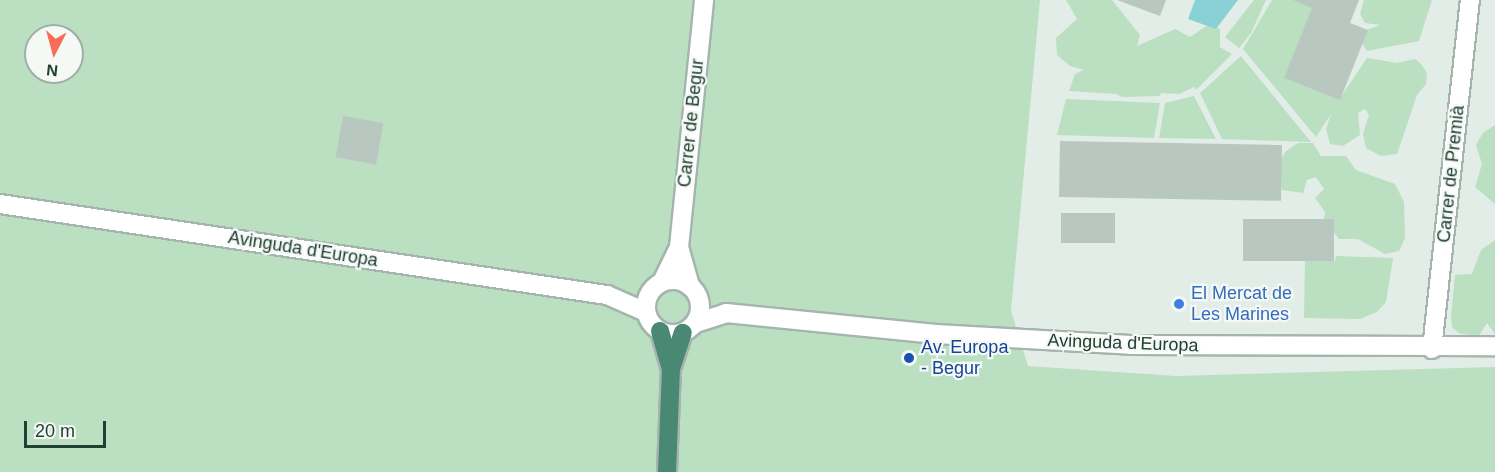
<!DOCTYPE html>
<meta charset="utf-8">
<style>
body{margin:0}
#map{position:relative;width:1495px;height:472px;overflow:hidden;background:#e3ede7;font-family:Arial,sans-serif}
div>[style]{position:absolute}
.green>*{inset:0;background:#bbdfc1}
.water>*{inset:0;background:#89d1d4}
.building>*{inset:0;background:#b8c8c0;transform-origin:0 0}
.roads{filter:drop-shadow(2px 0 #a5b5ae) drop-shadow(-2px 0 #a5b5ae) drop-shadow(0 2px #a5b5ae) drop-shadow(0 -2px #a5b5ae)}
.minor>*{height:18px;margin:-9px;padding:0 9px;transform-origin:9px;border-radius:9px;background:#fff}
.tertiary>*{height:18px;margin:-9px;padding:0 9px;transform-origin:9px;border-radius:9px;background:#fff}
.tertiary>.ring{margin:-9px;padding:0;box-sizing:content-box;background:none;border:18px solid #fff;border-radius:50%}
.trunk>*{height:18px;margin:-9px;padding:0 9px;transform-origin:9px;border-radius:9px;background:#498872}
.dots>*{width:16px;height:16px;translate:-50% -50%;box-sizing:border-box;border:3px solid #f4f9f6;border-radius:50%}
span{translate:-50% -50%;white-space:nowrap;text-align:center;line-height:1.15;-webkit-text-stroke:4.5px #f4f9f6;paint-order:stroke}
.street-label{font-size:18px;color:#223f34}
.shop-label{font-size:18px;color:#366cbe}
.left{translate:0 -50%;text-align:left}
.transit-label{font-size:18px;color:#164399}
.north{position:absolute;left:24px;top:24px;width:60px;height:60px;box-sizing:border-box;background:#f4f9f6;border:2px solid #a0afa8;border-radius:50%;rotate:186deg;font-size:16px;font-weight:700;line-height:24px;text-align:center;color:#223f34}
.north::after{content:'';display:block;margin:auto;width:21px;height:27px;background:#f76d57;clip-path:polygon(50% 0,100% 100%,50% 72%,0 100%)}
.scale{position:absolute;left:24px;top:421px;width:82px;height:27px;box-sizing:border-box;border:3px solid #223f34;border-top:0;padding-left:8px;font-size:18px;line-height:21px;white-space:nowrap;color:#223f34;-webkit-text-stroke:4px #f4f9f6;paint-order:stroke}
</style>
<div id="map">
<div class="green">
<div style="clip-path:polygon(evenodd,0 0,1040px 0,1011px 311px,1028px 366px,1176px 376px,1495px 367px,1495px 472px,0 472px,0 0,36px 36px,72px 36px,72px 72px,36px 72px,36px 36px)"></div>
<div style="clip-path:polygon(1066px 0,1112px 0,1140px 35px,1137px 46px,1175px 29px,1190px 37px,1208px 25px,1220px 29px,1220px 47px,1232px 54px,1196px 90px,1194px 87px,1179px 94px,1161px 93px,1160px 96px,1122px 97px,1117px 94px,1069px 91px,1075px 74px,1084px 70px,1070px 66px,1057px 55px,1056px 38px,1077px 19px)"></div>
<div style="clip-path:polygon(1254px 0,1266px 0,1251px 33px,1239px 48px,1225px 37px)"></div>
<div style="clip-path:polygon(1272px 0,1296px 0,1314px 7px,1340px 98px,1367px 58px,1397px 63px,1415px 59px,1421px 64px,1427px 73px,1426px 84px,1417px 95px,1397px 154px,1381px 156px,1366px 148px,1363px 134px,1369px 115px,1365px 109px,1358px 113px,1360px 135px,1343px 146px,1330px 144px,1326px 129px,1331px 114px,1316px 137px,1243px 49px)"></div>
<div style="clip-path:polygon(1364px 0,1432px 0,1419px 41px,1367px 51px,1359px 39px,1364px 31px,1380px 25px,1365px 23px,1360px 14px)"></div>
<div style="clip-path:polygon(1241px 56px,1311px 142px,1222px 139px,1200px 93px)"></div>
<div style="clip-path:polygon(1194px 96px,1216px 139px,1159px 138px,1165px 103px)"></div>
<div style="clip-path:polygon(1066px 99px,1160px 103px,1154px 138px,1057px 135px)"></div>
<div style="clip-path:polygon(1495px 125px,1495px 204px,1475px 187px,1482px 164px,1476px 145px,1483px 133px)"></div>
<div style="clip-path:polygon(1298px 143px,1313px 143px,1321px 156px,1346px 156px,1356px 170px,1395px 184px,1404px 202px,1405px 238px,1399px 251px,1385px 254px,1358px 239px,1339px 239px,1324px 220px,1325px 212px,1315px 198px,1324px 189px,1316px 177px,1307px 180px,1303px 193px,1282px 190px,1277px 165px,1286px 151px)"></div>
<div style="clip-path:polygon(1495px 240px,1495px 334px,1487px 323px,1478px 337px,1459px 333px,1452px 327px,1451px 317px,1455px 275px,1472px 274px,1481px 250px)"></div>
<div style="clip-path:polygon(1336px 256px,1393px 258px,1386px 302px,1377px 312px,1360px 319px,1304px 318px,1305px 260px,1335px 261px)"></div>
</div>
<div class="water">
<div style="clip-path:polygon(1195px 0,1238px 0,1216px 29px,1188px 19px)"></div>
</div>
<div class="building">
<div style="clip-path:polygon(1117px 0,1166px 0,1160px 16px)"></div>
<div style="clip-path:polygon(1293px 0,1359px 0,1350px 23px,1368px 30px,1340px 100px,1284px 78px,1312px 8px)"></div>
<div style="left:343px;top:116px;width:41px;height:42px;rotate:10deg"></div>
<div style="left:1060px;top:141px;width:222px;height:56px;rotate:1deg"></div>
<div style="left:1115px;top:213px;width:30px;height:54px;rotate:90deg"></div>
<div style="left:1243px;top:219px;width:91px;height:42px"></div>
</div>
<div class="roads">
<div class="minor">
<div style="left:679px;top:247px;width:41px;rotate:74.2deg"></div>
<div style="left:662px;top:282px;width:39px;rotate:-64deg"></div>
<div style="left:679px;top:247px;width:248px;rotate:-84.2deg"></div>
<div style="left:1432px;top:349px;width:351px;rotate:-83.8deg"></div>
</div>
<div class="tertiary">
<div style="left:0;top:204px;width:614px;rotate:8.53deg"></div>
<div style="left:607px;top:295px;width:43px;rotate:23.6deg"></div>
<div class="ring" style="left:646px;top:280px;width:36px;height:36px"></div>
<div style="left:696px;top:323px;width:32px;rotate:-18deg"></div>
<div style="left:726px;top:313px;width:211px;rotate:5.7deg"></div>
<div style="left:936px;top:334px;width:195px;rotate:3.2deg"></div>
<div style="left:1131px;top:345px;width:364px;rotate:0.2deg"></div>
</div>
<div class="trunk">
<div style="left:660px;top:331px;width:40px;rotate:74deg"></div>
<div style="left:667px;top:472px;width:103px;rotate:-87.8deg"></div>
<div style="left:671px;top:369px;width:38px;rotate:-72deg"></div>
</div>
</div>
<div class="dots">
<div style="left:1179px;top:304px;background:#3f7fe0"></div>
<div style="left:909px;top:358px;background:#1a4fb4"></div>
</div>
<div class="street-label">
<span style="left:691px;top:123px;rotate:-84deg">Carrer de Begur</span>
<span style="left:1451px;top:174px;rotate:-84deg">Carrer de Premià</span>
<span style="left:303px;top:249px;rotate:9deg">Avinguda d'Europa</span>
<span style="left:1123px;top:343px;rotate:2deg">Avinguda d'Europa</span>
</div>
<div class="shop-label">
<span class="left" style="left:1191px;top:304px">El Mercat de<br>Les Marines</span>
</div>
<div class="transit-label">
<span class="left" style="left:921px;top:358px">Av. Europa<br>- Begur</span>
</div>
<div class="north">N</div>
<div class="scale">20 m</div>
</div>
